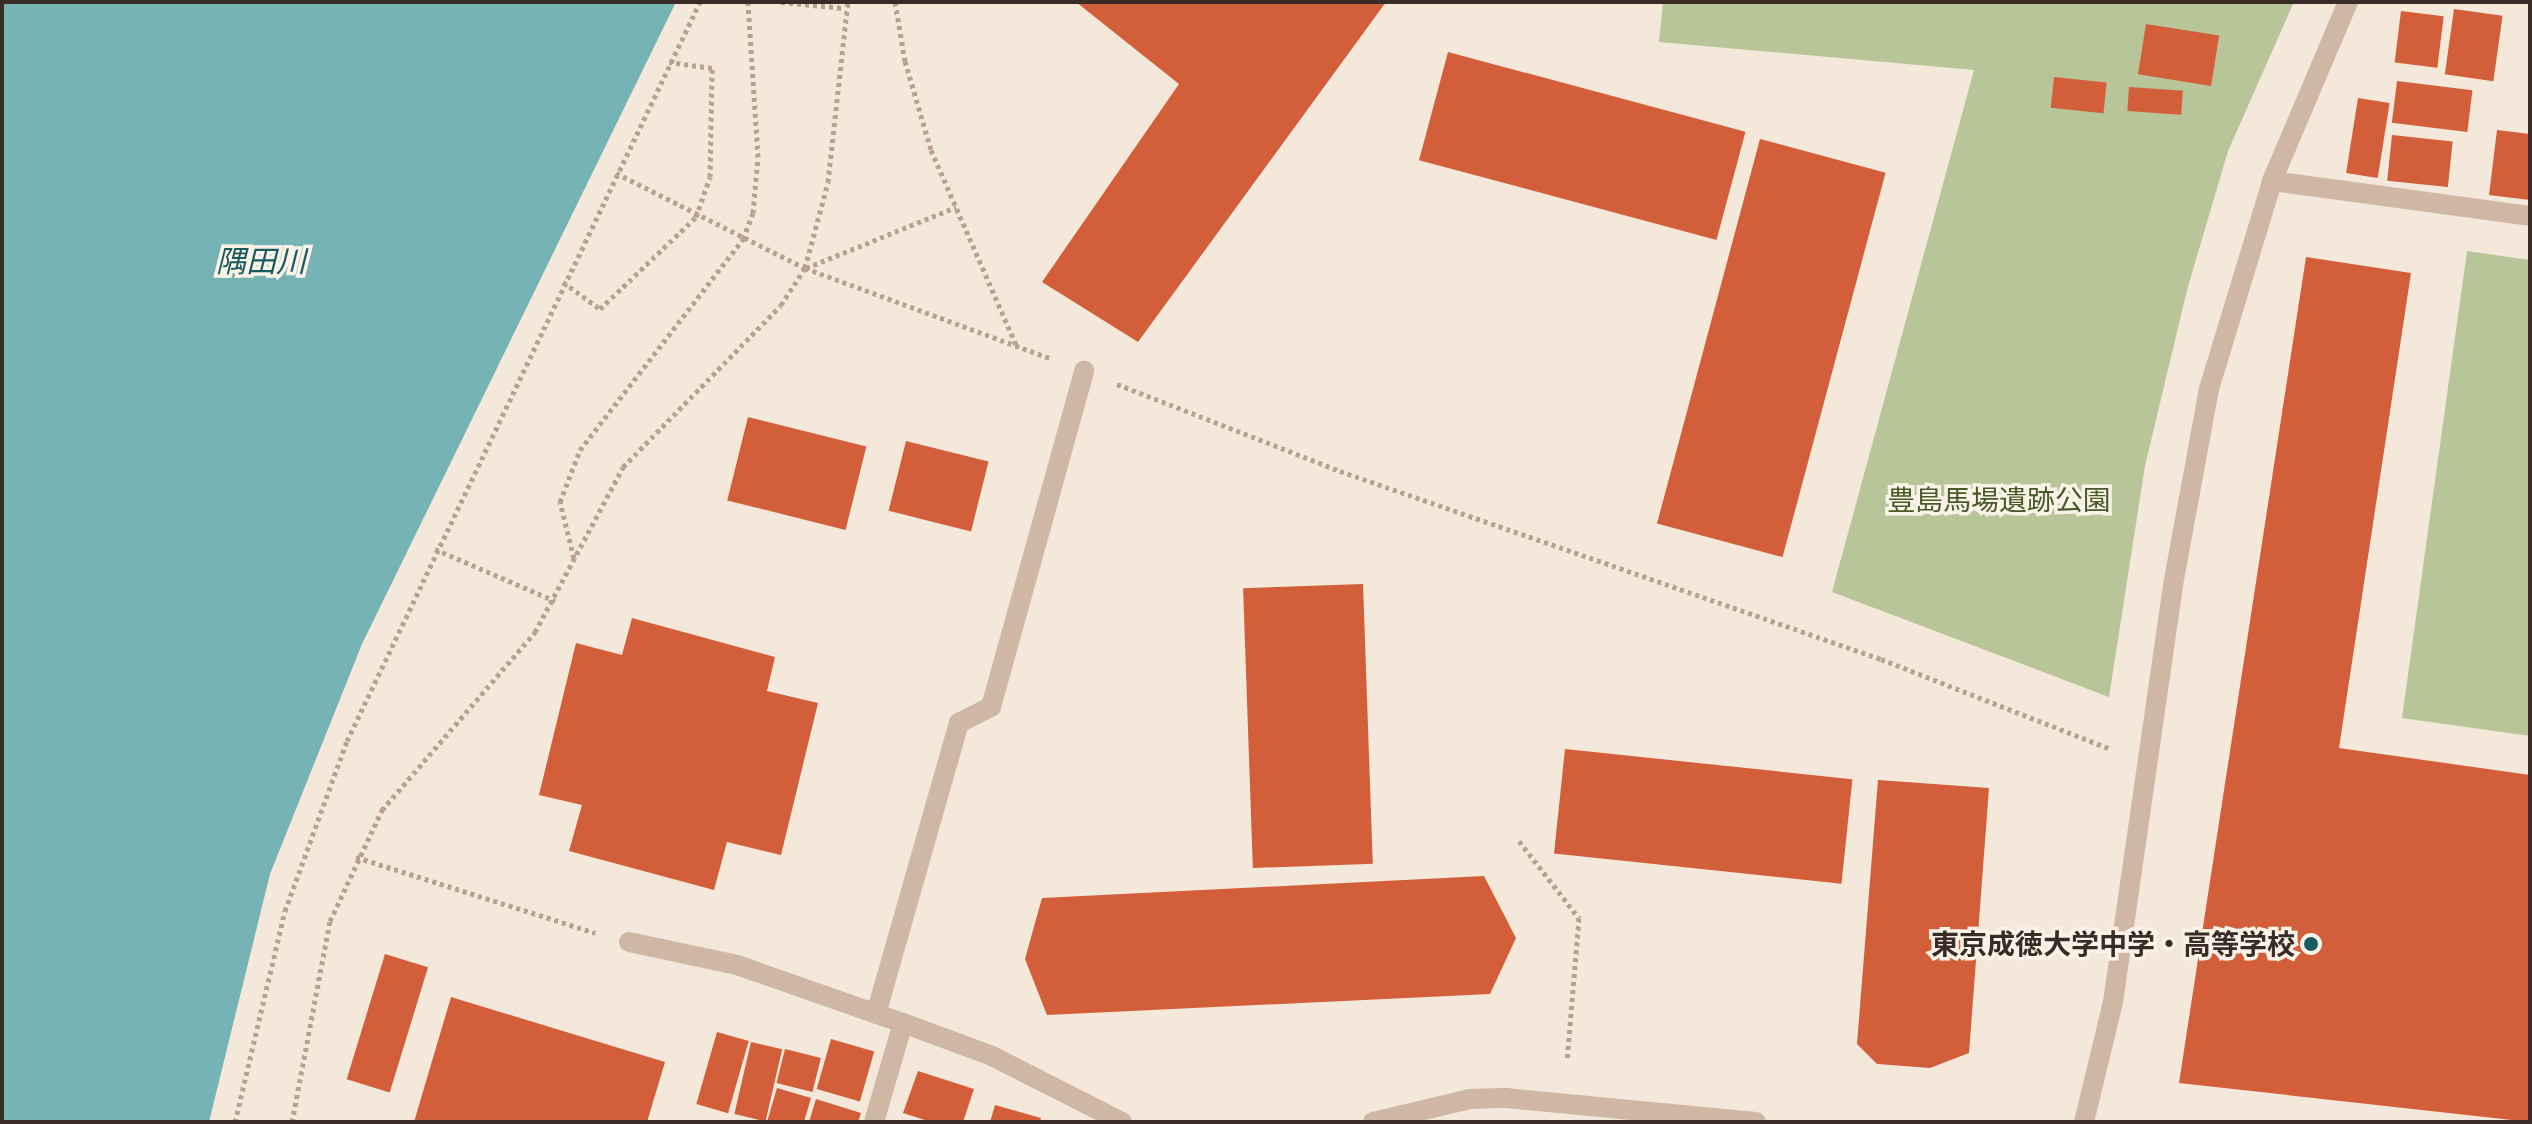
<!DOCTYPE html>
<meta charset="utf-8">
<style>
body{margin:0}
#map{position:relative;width:2532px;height:1124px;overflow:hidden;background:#f4e8da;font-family:"Archivo Narrow","Noto Sans JP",sans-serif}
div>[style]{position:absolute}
.green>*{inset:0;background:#b7c599}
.water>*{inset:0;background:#76b3b5}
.building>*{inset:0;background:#d35e3a;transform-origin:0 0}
.path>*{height:5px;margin-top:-2.5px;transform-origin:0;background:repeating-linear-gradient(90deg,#baa18f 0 4px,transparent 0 8px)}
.service>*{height:20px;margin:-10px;padding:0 10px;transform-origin:10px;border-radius:10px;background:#ceb7a5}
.minor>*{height:20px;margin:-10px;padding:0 10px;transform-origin:10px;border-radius:10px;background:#ceb7a5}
.tertiary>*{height:20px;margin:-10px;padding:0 10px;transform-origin:10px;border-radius:10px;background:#ceb7a5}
.dots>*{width:22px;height:22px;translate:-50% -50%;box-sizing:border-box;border:4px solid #fbf2e7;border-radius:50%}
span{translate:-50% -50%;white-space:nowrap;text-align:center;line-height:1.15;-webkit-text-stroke:7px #fbf2e7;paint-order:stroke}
.park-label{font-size:28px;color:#485a28}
.poi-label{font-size:28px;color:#392c27;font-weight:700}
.right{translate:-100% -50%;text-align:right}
.water-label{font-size:30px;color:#185b5f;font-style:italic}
.frame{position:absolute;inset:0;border:4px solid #392c27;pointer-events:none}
</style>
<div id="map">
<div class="green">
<div style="clip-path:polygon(1663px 2px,2294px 2px,2228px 151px,2187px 290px,2145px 466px,2109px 697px,1832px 592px,1974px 70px,1659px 42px)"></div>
<div style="clip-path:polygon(2467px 251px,2530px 260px,2530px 736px,2402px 718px)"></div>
</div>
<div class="water">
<div style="clip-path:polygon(2px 2px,676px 2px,362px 644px,270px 874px,209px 1122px,2px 1122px)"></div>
</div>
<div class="building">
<div style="clip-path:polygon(1076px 2px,1386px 2px,1138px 342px,1042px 282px,1179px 84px)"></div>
<div style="left:2454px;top:9px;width:49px;height:66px;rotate:8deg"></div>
<div style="left:2401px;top:11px;width:43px;height:52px;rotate:7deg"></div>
<div style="left:2146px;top:24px;width:74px;height:51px;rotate:9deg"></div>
<div style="left:1448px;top:52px;width:308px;height:112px;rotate:15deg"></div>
<div style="left:2054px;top:77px;width:53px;height:31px;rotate:6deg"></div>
<div style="left:2397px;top:81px;width:76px;height:42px;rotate:7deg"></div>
<div style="left:2129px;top:87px;width:54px;height:24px;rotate:4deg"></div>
<div style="left:2358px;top:98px;width:32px;height:76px;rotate:9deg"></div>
<div style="clip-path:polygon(2497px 130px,2530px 134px,2530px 200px,2489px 195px)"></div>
<div style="left:2392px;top:135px;width:61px;height:46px;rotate:6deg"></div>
<div style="left:1760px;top:139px;width:130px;height:398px;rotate:15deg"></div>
<div style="clip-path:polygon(2306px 257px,2411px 273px,2339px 748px,2530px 775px,2530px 1122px,2179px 1083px)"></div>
<div style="left:748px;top:417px;width:122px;height:86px;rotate:14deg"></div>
<div style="left:906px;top:441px;width:85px;height:72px;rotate:14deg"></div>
<div style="left:1363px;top:584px;width:280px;height:120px;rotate:88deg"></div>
<div style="clip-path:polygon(632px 618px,775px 657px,767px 691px,818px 703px,781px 855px,727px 842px,714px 890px,569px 851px,582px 805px,539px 795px,576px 643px,622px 655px)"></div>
<div style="left:1565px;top:749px;width:289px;height:105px;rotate:6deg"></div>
<div style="clip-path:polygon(1878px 780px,1989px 788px,1969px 1053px,1930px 1068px,1877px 1064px,1857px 1044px)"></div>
<div style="clip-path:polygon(1484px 876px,1516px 938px,1490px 994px,1047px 1015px,1025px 959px,1042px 898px)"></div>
<div style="left:385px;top:954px;width:45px;height:131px;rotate:17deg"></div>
<div style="clip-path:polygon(451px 997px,665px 1062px,647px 1122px,414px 1122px)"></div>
<div style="left:717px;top:1032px;width:33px;height:75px;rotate:16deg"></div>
<div style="left:831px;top:1039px;width:45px;height:52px;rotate:16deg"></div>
<div style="left:751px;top:1042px;width:32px;height:74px;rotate:13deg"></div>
<div style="left:785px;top:1049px;width:37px;height:35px;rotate:14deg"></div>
<div style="clip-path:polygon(918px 1071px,974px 1089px,963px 1122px,931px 1122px,903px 1113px)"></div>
<div style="clip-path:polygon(777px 1088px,811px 1098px,804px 1122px,767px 1122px)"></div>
<div style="clip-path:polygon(816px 1099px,861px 1113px,858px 1122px,809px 1122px)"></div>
<div style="clip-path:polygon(995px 1105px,1041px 1118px,1040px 1122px,990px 1122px)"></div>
</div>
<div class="path">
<div style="left:781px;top:2px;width:63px;rotate:5.4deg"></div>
<div style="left:895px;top:2px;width:60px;rotate:80.4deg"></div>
<div style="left:905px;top:61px;width:93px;rotate:73.7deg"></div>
<div style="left:931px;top:150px;width:213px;rotate:66.4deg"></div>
<div style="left:616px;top:173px;width:212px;rotate:26.7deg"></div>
<div style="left:805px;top:268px;width:263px;rotate:20.2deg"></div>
<div style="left:806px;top:268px;width:162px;rotate:-22.1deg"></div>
<div style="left:563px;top:282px;width:46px;rotate:36.1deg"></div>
<div style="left:600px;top:309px;width:133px;rotate:-43.8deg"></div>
<div style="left:696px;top:217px;width:42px;rotate:-70.7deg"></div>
<div style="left:710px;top:177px;width:109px;rotate:-88.9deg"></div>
<div style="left:712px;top:68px;width:43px;rotate:-172.1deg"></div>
<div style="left:1117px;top:384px;width:239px;rotate:21.3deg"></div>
<div style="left:1340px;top:471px;width:573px;rotate:19.16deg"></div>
<div style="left:1881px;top:659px;width:247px;rotate:21.4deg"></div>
<div style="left:435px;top:549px;width:131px;rotate:23.4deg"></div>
<div style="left:574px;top:558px;width:58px;rotate:-104deg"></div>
<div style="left:560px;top:502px;width:56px;rotate:-69deg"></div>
<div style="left:580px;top:450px;width:267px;rotate:-52.3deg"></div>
<div style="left:743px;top:239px;width:28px;rotate:-69deg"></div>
<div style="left:753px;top:213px;width:56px;rotate:-84.9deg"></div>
<div style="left:758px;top:157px;width:155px;rotate:-93.7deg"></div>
<div style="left:1519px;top:841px;width:98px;rotate:52.1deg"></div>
<div style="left:1579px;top:918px;width:143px;rotate:94.8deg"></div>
<div style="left:356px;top:857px;width:251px;rotate:17.6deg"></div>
<div style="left:235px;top:1122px;width:217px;rotate:-76.7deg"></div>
<div style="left:285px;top:911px;width:181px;rotate:-70deg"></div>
<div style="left:347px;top:741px;width:819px;rotate:-64.47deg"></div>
<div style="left:292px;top:1122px;width:205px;rotate:-79.3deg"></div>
<div style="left:330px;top:921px;width:123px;rotate:-64.9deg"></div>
<div style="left:382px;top:810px;width:235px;rotate:-49.3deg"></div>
<div style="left:535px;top:632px;width:187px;rotate:-61.9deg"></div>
<div style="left:623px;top:467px;width:226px;rotate:-45.7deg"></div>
<div style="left:781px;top:305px;width:44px;rotate:-57deg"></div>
<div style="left:805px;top:268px;width:89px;rotate:-75deg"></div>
<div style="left:828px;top:182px;width:181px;rotate:-83.7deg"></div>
</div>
<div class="service">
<div style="left:2272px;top:181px;width:260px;rotate:7.7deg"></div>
<div style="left:876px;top:1014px;width:303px;rotate:-74.1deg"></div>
<div style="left:959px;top:723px;width:36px;rotate:-27deg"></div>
<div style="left:991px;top:707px;width:349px;rotate:-74.5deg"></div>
<div style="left:874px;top:1122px;width:103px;rotate:-73.7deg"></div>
</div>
<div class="minor">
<div style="left:629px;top:942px;width:110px;rotate:12deg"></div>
<div style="left:737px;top:965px;width:176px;rotate:19.3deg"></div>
<div style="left:903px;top:1023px;width:95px;rotate:20.3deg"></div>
<div style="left:992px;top:1056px;width:146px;rotate:26.9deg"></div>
<div style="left:1373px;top:1122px;width:100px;rotate:-13.3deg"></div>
<div style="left:1470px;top:1099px;width:36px;rotate:-2deg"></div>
<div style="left:1506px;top:1098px;width:251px;rotate:5.5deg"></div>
</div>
<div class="tertiary">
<div style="left:2084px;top:1122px;width:123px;rotate:-76.4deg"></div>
<div style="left:2113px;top:1002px;width:421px;rotate:-81.8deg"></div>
<div style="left:2173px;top:585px;width:199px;rotate:-79.6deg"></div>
<div style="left:2209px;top:389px;width:217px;rotate:-73.1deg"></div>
<div style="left:2272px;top:181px;width:194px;rotate:-67deg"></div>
</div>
<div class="dots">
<div style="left:2311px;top:944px;background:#185b5f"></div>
</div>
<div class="park-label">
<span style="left:1999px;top:500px">豊島馬場遺跡公園</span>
</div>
<div class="poi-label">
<span class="right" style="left:2295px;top:944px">東京成徳大学中学・高等学校</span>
</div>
<div class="water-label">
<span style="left:261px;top:261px">隅田川</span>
</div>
<div class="frame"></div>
</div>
